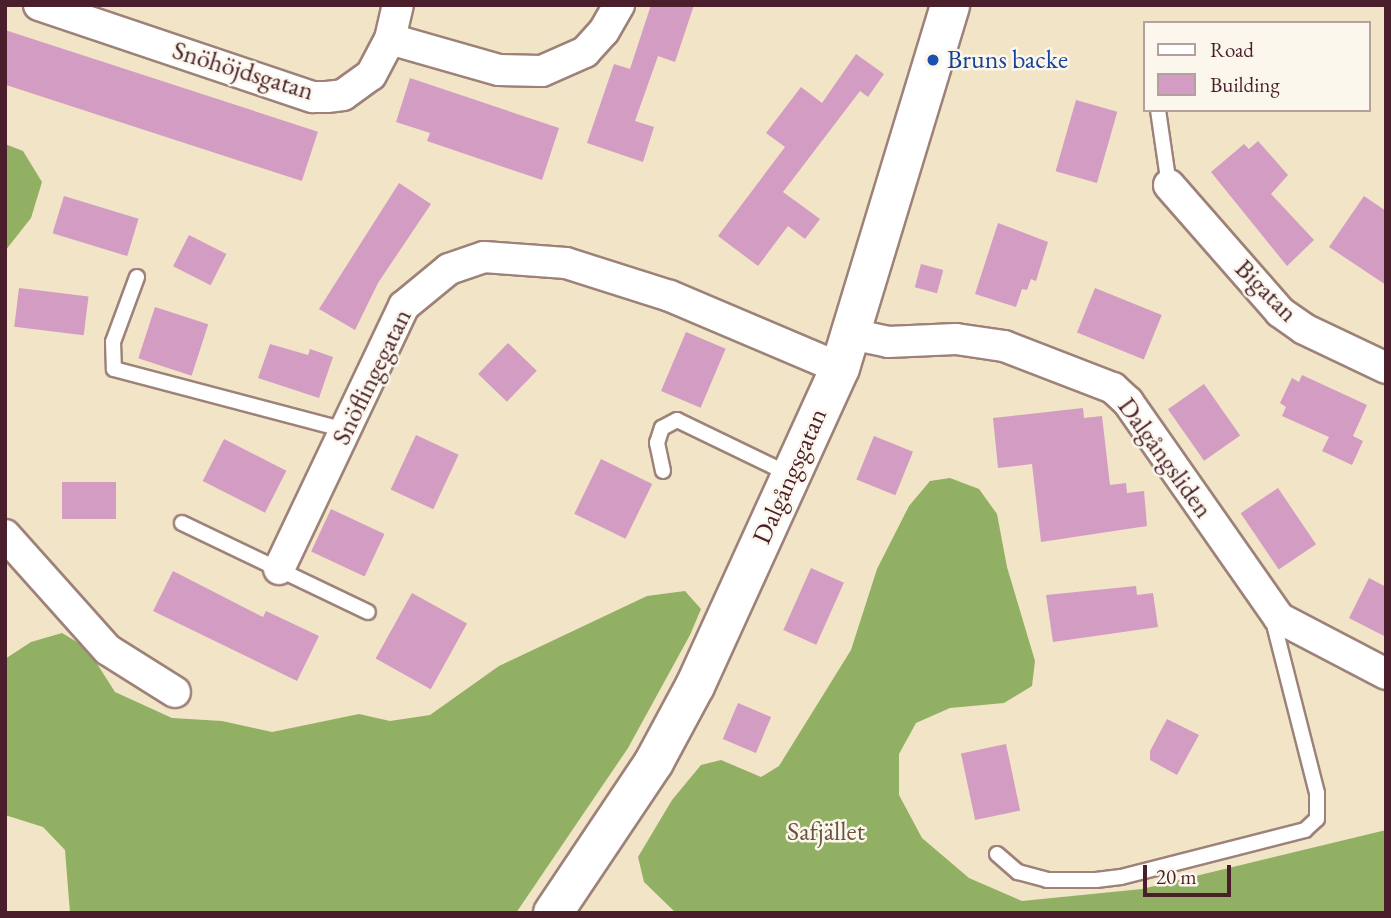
<!DOCTYPE html>
<meta charset="utf-8">
<style>
body{margin:0}
#map{position:relative;width:1391px;height:918px;overflow:hidden;background:#f2e4c7;font-family:"EB Garamond",serif}
div>[style]{position:absolute}
.forest>*{inset:0;background:#91b063}
.building>*{inset:0;background:#d39cc2;transform-origin:0 0}
.roads{filter:drop-shadow(2px 0 #9e8279) drop-shadow(-2px 0 #9e8279) drop-shadow(0 2px #9e8279) drop-shadow(0 -2px #9e8279)}
.lane>*{height:14px;margin:-7px;padding:0 7px;transform-origin:7px;border-radius:7px;background:#fff}
.street>*{height:30px;margin:-15px;padding:0 15px;transform-origin:15px;border-radius:15px;background:#fff}
.secondary>*{height:38px;margin:-19px;padding:0 19px;transform-origin:19px;border-radius:19px;background:#fff}
.dots>*{width:19px;height:19px;translate:-50% -50%;box-sizing:border-box;border:4px solid #fbf7ec;border-radius:50%}
span{translate:-50% -50%;white-space:nowrap;text-align:center;line-height:1.15;-webkit-text-stroke:5px #fbf7ec;paint-order:stroke}
.transit-label{font-size:26px;color:#164399}
.left{translate:0 -50%;text-align:left}
.street-label{font-size:26px;color:#4a1f2b}
.park-label{font-size:26px;color:#6b5340}
.frame{position:absolute;inset:0;border:7px solid #4a1f2b;pointer-events:none}
.legend{position:absolute;left:1143px;top:21px;width:228px;height:91px;box-sizing:border-box;background:#fbf7ec;border:2px solid #b4a19f;margin:0;padding:9px 12px;list-style:none;font-size:21px;color:#4a1f2b}
.legend li{display:flex;align-items:center;gap:14px;height:35px}
.legend b{width:35px;border:2px solid #b4a19f}
.scale{position:absolute;left:1143px;top:865px;width:88px;height:32px;box-sizing:border-box;border:4px solid #4a1f2b;border-top:0;padding-left:9px;font-size:21px;line-height:24px;white-space:nowrap;color:#4a1f2b;-webkit-text-stroke:5px #fbf7ec;paint-order:stroke}
</style>
<div id="map">
<div class="forest">
<div style="clip-path:polygon(5px 144px,23px 151px,42px 182px,31px 218px,5px 251px)"></div>
<div style="clip-path:polygon(950px 478px,979px 489px,997px 514px,1007px 567px,1035px 661px,1032px 686px,1004px 703px,950px 708px,916px 723px,899px 754px,899px 795px,922px 838px,969px 878px,1022px 901px,1142px 889px,1386px 830px,1386px 913px,676px 913px,644px 882px,638px 857px,672px 800px,701px 765px,721px 760px,761px 777px,779px 766px,851px 650px,877px 569px,909px 506px,930px 481px)"></div>
<div style="clip-path:polygon(685px 591px,701px 609px,690px 635px,628px 748px,516px 913px,70px 913px,65px 850px,43px 827px,5px 815px,5px 659px,31px 642px,62px 633px,87px 648px,115px 692px,172px 718px,222px 721px,272px 732px,359px 714px,390px 721px,430px 715px,499px 666px,647px 596px)"></div>
</div>
<div class="building">
<div style="clip-path:polygon(651px 5px,694px 5px,675px 62px,658px 56px,635px 121px,654px 127px,643px 162px,587px 143px,614px 64px,630px 69px)"></div>
<div style="left:5px;top:30px;width:329px;height:52px;rotate:18deg"></div>
<div style="clip-path:polygon(856px 54px,884px 74px,868px 97px,860px 91px,783px 192px,820px 219px,805px 239px,788px 226px,758px 266px,718px 236px,785px 147px,766px 133px,801px 87px,822px 103px)"></div>
<div style="clip-path:polygon(410px 78px,559px 128px,542px 180px,427px 141px,430px 133px,396px 122px)"></div>
<div style="left:1076px;top:100px;width:43px;height:74px;rotate:16deg"></div>
<div style="clip-path:polygon(1258px 141px,1288px 175px,1271px 194px,1314px 240px,1287px 266px,1211px 172px,1244px 144px,1249px 149px)"></div>
<div style="clip-path:polygon(399px 183px,431px 204px,378px 283px,355px 330px,319px 309px)"></div>
<div style="left:64px;top:196px;width:78px;height:39px;rotate:17deg"></div>
<div style="clip-path:polygon(1364px 196px,1386px 211px,1386px 285px,1329px 247px)"></div>
<div style="clip-path:polygon(998px 223px,1048px 242px,1036px 281px,1031px 279px,1027px 290px,1022px 289px,1016px 307px,975px 294px)"></div>
<div style="left:189px;top:235px;width:42px;height:35px;rotate:27deg"></div>
<div style="left:921px;top:264px;width:23px;height:24px;rotate:15deg"></div>
<div style="left:19px;top:288px;width:70px;height:39px;rotate:7deg"></div>
<div style="left:1095px;top:288px;width:72px;height:48px;rotate:22deg"></div>
<div style="left:155px;top:307px;width:56px;height:54px;rotate:18deg"></div>
<div style="left:686px;top:332px;width:43px;height:64px;rotate:23deg"></div>
<div style="left:508px;top:343px;width:40px;height:43px;rotate:44deg"></div>
<div style="clip-path:polygon(270px 344px,308px 355px,310px 349px,333px 357px,319px 398px,258px 378px)"></div>
<div style="clip-path:polygon(1302px 375px,1367px 405px,1353px 436px,1363px 441px,1352px 465px,1322px 451px,1329px 437px,1282px 416px,1286px 407px,1280px 403px,1292px 378px,1299px 382px)"></div>
<div style="left:1204px;top:384px;width:63px;height:44px;rotate:55deg"></div>
<div style="clip-path:polygon(1083px 408px,1084px 418px,1102px 416px,1110px 485px,1126px 483px,1127px 493px,1144px 491px,1147px 526px,1041px 542px,1032px 464px,998px 468px,993px 418px)"></div>
<div style="left:416px;top:435px;width:47px;height:60px;rotate:25deg"></div>
<div style="left:874px;top:436px;width:42px;height:47px;rotate:22deg"></div>
<div style="left:224px;top:439px;width:70px;height:47px;rotate:27deg"></div>
<div style="left:601px;top:459px;width:57px;height:61px;rotate:26deg"></div>
<div style="left:62px;top:482px;width:54px;height:37px"></div>
<div style="left:1278px;top:488px;width:68px;height:45px;rotate:56deg"></div>
<div style="left:331px;top:509px;width:59px;height:47px;rotate:25deg"></div>
<div style="left:811px;top:568px;width:36px;height:68px;rotate:24deg"></div>
<div style="clip-path:polygon(173px 571px,263px 617px,266px 611px,319px 636px,297px 681px,153px 611px)"></div>
<div style="clip-path:polygon(1369px 578px,1386px 587px,1386px 637px,1349px 618px)"></div>
<div style="clip-path:polygon(1136px 586px,1137px 595px,1153px 593px,1158px 627px,1053px 642px,1046px 595px)"></div>
<div style="left:412px;top:593px;width:63px;height:75px;rotate:29deg"></div>
<div style="left:738px;top:703px;width:36px;height:39px;rotate:23deg"></div>
<div style="clip-path:polygon(1167px 719px,1199px 735px,1177px 775px,1150px 760px,1150px 751px)"></div>
<div style="left:1006px;top:744px;width:68px;height:46px;rotate:78deg"></div>
</div>
<div class="roads">
<div class="lane">
<div style="left:1158px;top:110px;width:76px;rotate:81.7deg"></div>
<div style="left:137px;top:277px;width:69px;rotate:110.3deg"></div>
<div style="left:113px;top:342px;width:27px;rotate:88deg"></div>
<div style="left:114px;top:369px;width:239px;rotate:14.8deg"></div>
<div style="left:663px;top:471px;width:29px;rotate:-102deg"></div>
<div style="left:657px;top:443px;width:16px;rotate:-72deg"></div>
<div style="left:662px;top:428px;width:17px;rotate:-28deg"></div>
<div style="left:677px;top:420px;width:127px;rotate:25.8deg"></div>
<div style="left:182px;top:523px;width:206px;rotate:25.6deg"></div>
<div style="left:997px;top:854px;width:28px;rotate:41deg"></div>
<div style="left:1018px;top:872px;width:30px;rotate:15deg"></div>
<div style="left:1047px;top:880px;width:49px"></div>
<div style="left:1096px;top:880px;width:25px;rotate:-7deg"></div>
<div style="left:1121px;top:877px;width:190px;rotate:-14.3deg"></div>
<div style="left:1305px;top:830px;width:16px;rotate:-43deg"></div>
<div style="left:1317px;top:819px;width:26px;rotate:-90deg"></div>
<div style="left:1317px;top:793px;width:170px;rotate:-104.3deg"></div>
<div style="left:1275px;top:628px;width:10px;rotate:-66deg"></div>
</div>
<div class="street">
<div style="left:39px;top:5px;width:289px;rotate:18.6deg"></div>
<div style="left:313px;top:97px;width:14px"></div>
<div style="left:327px;top:97px;width:16px;rotate:-7deg"></div>
<div style="left:343px;top:95px;width:34px;rotate:-36deg"></div>
<div style="left:371px;top:75px;width:41px;rotate:-62.2deg"></div>
<div style="left:390px;top:39px;width:35px;rotate:-77deg"></div>
<div style="left:390px;top:39px;width:113px;rotate:15.9deg"></div>
<div style="left:499px;top:70px;width:43px;rotate:1.3deg"></div>
<div style="left:542px;top:71px;width:47px;rotate:-23.8deg"></div>
<div style="left:585px;top:52px;width:28px;rotate:-48deg"></div>
<div style="left:604px;top:31px;width:30px;rotate:-60deg"></div>
<div style="left:1169px;top:185px;width:169px;rotate:48.8deg"></div>
<div style="left:1280px;top:312px;width:29px;rotate:35deg"></div>
<div style="left:1304px;top:329px;width:91px;rotate:25.4deg"></div>
<div style="left:851px;top:334px;width:38px;rotate:12deg"></div>
<div style="left:888px;top:342px;width:68px;rotate:-2.5deg"></div>
<div style="left:956px;top:339px;width:49px;rotate:8.3deg"></div>
<div style="left:1004px;top:346px;width:117px;rotate:21.1deg"></div>
<div style="left:1113px;top:388px;width:21px;rotate:43deg"></div>
<div style="left:1128px;top:402px;width:264px;rotate:55deg"></div>
<div style="left:1279px;top:618px;width:121px;rotate:27.6deg"></div>
<div style="left:5px;top:535px;width:154px;rotate:48.2deg"></div>
<div style="left:108px;top:650px;width:79px;rotate:32.1deg"></div>
<div style="left:279px;top:569px;width:291px;rotate:-64.6deg"></div>
<div style="left:404px;top:306px;width:58px;rotate:-39.4deg"></div>
<div style="left:449px;top:269px;width:37px;rotate:-19deg"></div>
<div style="left:484px;top:257px;width:82px;rotate:4.2deg"></div>
<div style="left:566px;top:263px;width:109px;rotate:17.6deg"></div>
<div style="left:670px;top:296px;width:185px;rotate:23deg"></div>
</div>
<div class="secondary">
<div style="left:553px;top:913px;width:182px;rotate:-56.2deg"></div>
<div style="left:654px;top:762px;width:86px;rotate:-61.7deg"></div>
<div style="left:695px;top:686px;width:349px;rotate:-65.5deg"></div>
<div style="left:840px;top:368px;width:379px;rotate:-73.1deg"></div>
</div>
</div>
<div class="dots">
<div style="left:933px;top:60px;background:#1a4fb4"></div>
</div>
<div class="transit-label">
<span class="left" style="left:947px;top:60px">Bruns backe</span>
</div>
<div class="street-label">
<span style="left:243px;top:71px;rotate:17deg">Snöhöjdsgatan</span>
<span style="left:1266px;top:291px;rotate:45deg">Bigatan</span>
<span style="left:372px;top:377px;rotate:-64deg">Snöflingegatan</span>
<span style="left:1165px;top:458px;rotate:54deg">Dalgångsliden</span>
<span style="left:790px;top:476px;rotate:-66deg">Dalgångsgatan</span>
</div>
<div class="park-label">
<span style="left:826px;top:832px">Safjället</span>
</div>
<div class="frame"></div>
<ul class="legend">
<li><b style="height:9px;background:#fff"></b>Road</li>
<li><b style="height:19px;background:#d39cc2"></b>Building</li>
</ul>
<div class="scale">20 m</div>
</div>
